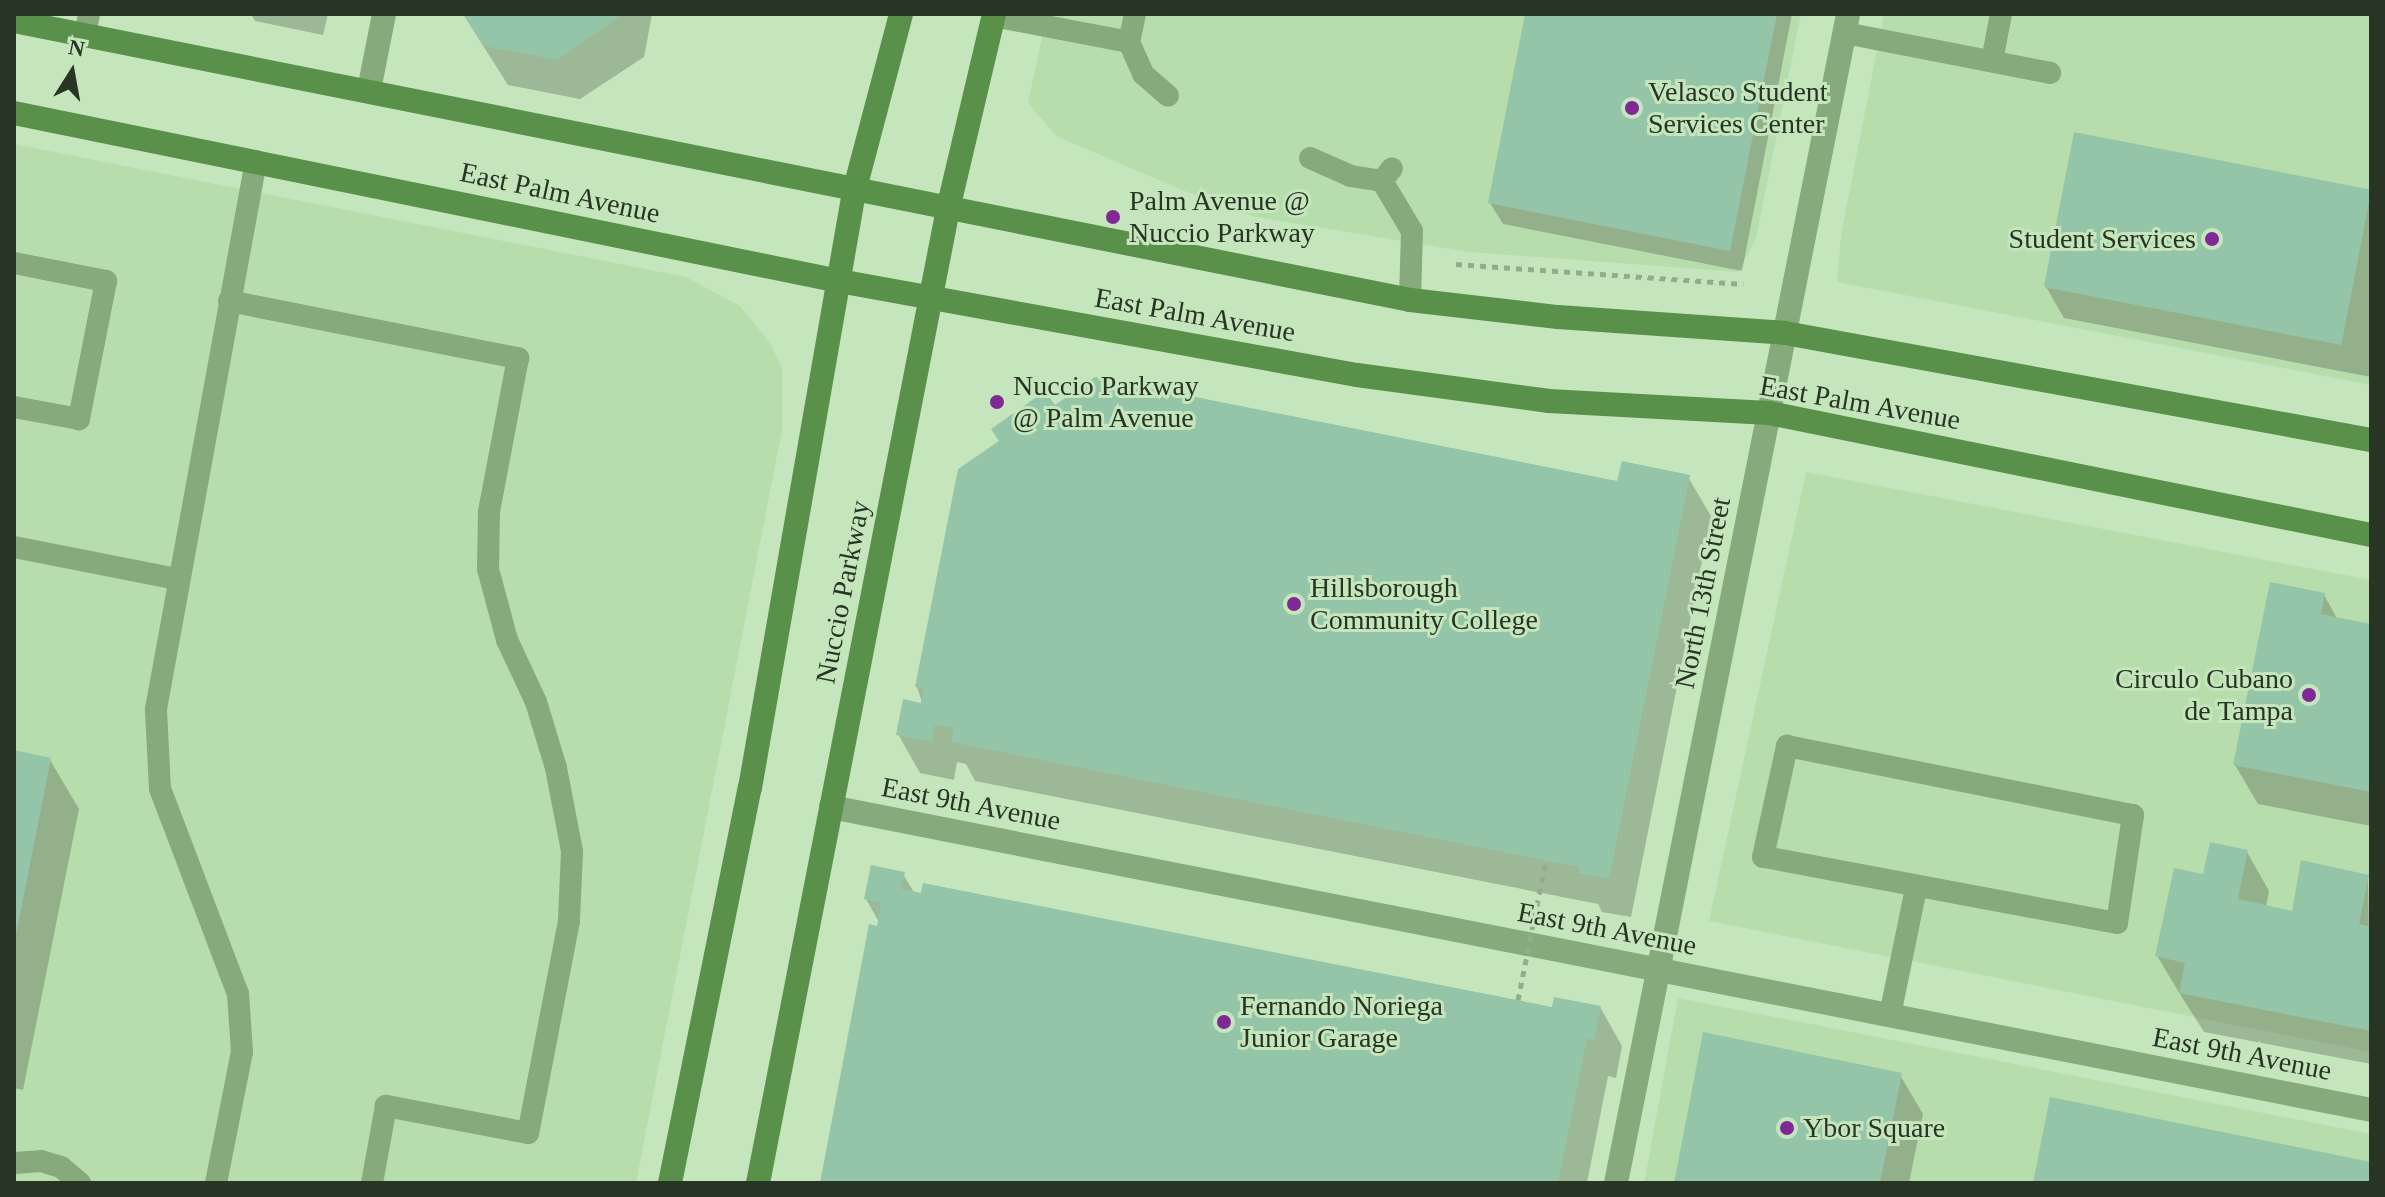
<!DOCTYPE html>
<style>
body{margin:0}
#map{position:relative;width:2385px;height:1197px;overflow:hidden;background:#c5e6bc;font-family:"Times New Roman",serif}
div>[style]{position:absolute}
.built>*{inset:0;background:#b8ddad}
.shadow>*{inset:0;background:#0003}
.building>*{inset:0;background:#94c5a8;transform-origin:0 0}
.path>*{height:5px;margin-top:-2.5px;transform-origin:0;background:repeating-linear-gradient(90deg,#93ad8c 0 6px,transparent 0 12px)}
.lane>*{height:22px;margin:-11px;padding:0 11px;transform-origin:11px;border-radius:11px;background:#86aa7b}
.street>*{height:24px;margin:-12px;padding:0 12px;transform-origin:12px;border-radius:12px;background:#86aa7b}
.secondary>*{height:24px;margin:-12px;padding:0 12px;transform-origin:12px;border-radius:12px;background:#5a914a}
.path-bridge>*{height:5px;margin-top:-2.5px;transform-origin:0;background:repeating-linear-gradient(90deg,#93ad8c 0 6px,transparent 0 12px)}
.dots>*{width:22px;height:22px;translate:-50% -50%;box-sizing:border-box;border:4px solid #c5e6bc;border-radius:50%}
span{translate:-50% -50%;white-space:nowrap;text-align:center;line-height:1.15;-webkit-text-stroke:6px #c5e6bc;paint-order:stroke}
.poi-label{font-size:28px;color:#283525}
.left{translate:0 -50%;text-align:left}
.right{translate:-100% -50%;text-align:right}
.street-label{font-size:28px;color:#283525}
.frame{position:absolute;inset:0;border:16px solid #283525;pointer-events:none}
.north{position:absolute;left:32px;top:32px;width:80px;height:80px;-webkit-text-stroke:6px #c5e6bc;paint-order:stroke;rotate:11deg;font-size:22px;font-weight:700;line-height:32px;text-align:center;color:#283525}
.north::after{content:'';display:block;margin:auto;width:28px;height:36px;background:#283525;clip-path:polygon(50% 0,100% 100%,50% 72%,0 100%)}
</style>
<div id="map">
<div class="built">
<div style="clip-path:polygon(1047px 14px,1801px 14px,1756px 239px,1738px 272px,1469px 252px,1255px 217px,1177px 188px,1056px 136px,1028px 103px)"></div>
<div style="clip-path:polygon(1884px 14px,2371px 14px,2371px 385px,1837px 282px,1841px 235px)"></div>
<div style="clip-path:polygon(14px 144px,686px 277px,740px 306px,770px 343px,782px 368px,782px 430px,636px 1183px,14px 1183px)"></div>
<div style="clip-path:polygon(1806px 472px,2371px 580px,2371px 1052px,1709px 921px)"></div>
<div style="clip-path:polygon(1678px 998px,2371px 1134px,2371px 1183px,1644px 1183px)"></div>
</div>
<div class="shadow">
<div style="clip-path:polygon(251px 14px,328px 14px,323px 35px,255px 21px)"></div>
<div style="clip-path:polygon(463px 14px,652px 14px,644px 57px,580px 99px,508px 85px)"></div>
<div style="clip-path:polygon(1527px 14px,1792px 14px,1742px 271px,1503px 224px,1490px 203px)"></div>
<div style="clip-path:polygon(2371px 193px,2371px 377px,2064px 318px,2046px 287px)"></div>
<div style="clip-path:polygon(1055px 408px,1618px 484px,1688px 477px,1711px 516px,1631px 917px,1602px 912px,1598px 904px,975px 781px,966px 764px,957px 762px,954px 780px,920px 773px,898px 734px,923px 705px,917px 687px)"></div>
<div style="clip-path:polygon(2324px 595px,2338px 620px,2371px 626px,2371px 826px,2258px 804px,2235px 765px)"></div>
<div style="clip-path:polygon(14px 752px,50px 760px,79px 809px,23px 1090px,14px 1088px)"></div>
<div style="clip-path:polygon(2247px 852px,2269px 891px,2266px 907px,2293px 913px,2368px 877px,2371px 1064px,2204px 1032px,2180px 994px,2157px 956px,2205px 877px)"></div>
<div style="clip-path:polygon(903px 874px,915px 894px,1554px 1009px,1600px 1007px,1622px 1046px,1616px 1078px,1608px 1076px,1587px 1183px,822px 1183px,879px 922px,866px 899px)"></div>
<div style="clip-path:polygon(1900px 1075px,1923px 1114px,1909px 1183px,1676px 1183px)"></div>
</div>
<div class="building">
<div style="clip-path:polygon(463px 14px,623px 14px,557px 60px,484px 46px)"></div>
<div style="clip-path:polygon(1525px 14px,1777px 14px,1730px 251px,1488px 203px)"></div>
<div style="left:2074px;top:132px;width:303px;height:158px;rotate:11deg"></div>
<div style="clip-path:polygon(1095px 377px,1617px 481px,1622px 461px,1690px 475px,1609px 879px,1578px 873px,1579px 867px,951px 742px,954px 728px,935px 725px,932px 742px,896px 735px,903px 699px,921px 703px,924px 689px,915px 687px,958px 469px,999px 441px,991px 429px,1045px 391px,1055px 405px)"></div>
<div style="clip-path:polygon(2270px 582px,2325px 593px,2321px 614px,2371px 624px,2371px 792px,2233px 765px)"></div>
<div style="clip-path:polygon(14px 750px,51px 758px,15px 940px,14px 940px)"></div>
<div style="clip-path:polygon(2210px 842px,2248px 850px,2238px 899px,2292px 911px,2301px 860px,2369px 875px,2359px 924px,2371px 927px,2371px 1031px,2179px 993px,2185px 963px,2155px 956px,2174px 868px,2203px 874px)"></div>
<div style="clip-path:polygon(871px 865px,905px 872px,901px 889px,921px 893px,923px 883px,1552px 1007px,1554px 997px,1601px 1006px,1594px 1040px,1587px 1038px,1558px 1183px,820px 1183px,869px 924px,877px 926px,881px 903px,864px 899px)"></div>
<div style="clip-path:polygon(1703px 1032px,1902px 1073px,1880px 1183px,1674px 1183px)"></div>
<div style="clip-path:polygon(2050px 1097px,2371px 1162px,2371px 1183px,2033px 1183px)"></div>
</div>
<div class="path">
<div style="left:1456px;top:264px;width:288px;rotate:4deg"></div>
</div>
<div class="lane">
<div style="left:1135px;top:14px;width:29px;rotate:102deg"></div>
<div style="left:1129px;top:42px;width:35px;rotate:66deg"></div>
<div style="left:1143px;top:74px;width:33px;rotate:41deg"></div>
<div style="left:993px;top:16px;width:138px;rotate:10.8deg"></div>
<div style="left:1845px;top:33px;width:209px;rotate:11deg"></div>
<div style="left:85px;top:35px;width:21px;rotate:-79deg"></div>
<div style="left:1992px;top:61px;width:48px;rotate:-79.2deg"></div>
<div style="left:1310px;top:158px;width:45px;rotate:23.7deg"></div>
<div style="left:1351px;top:176px;width:31px;rotate:9deg"></div>
<div style="left:1382px;top:181px;width:16px;rotate:-52deg"></div>
<div style="left:1382px;top:181px;width:58px;rotate:59deg"></div>
<div style="left:1412px;top:231px;width:69px;rotate:91.7deg"></div>
<div style="left:14px;top:263px;width:94px;rotate:11.1deg"></div>
<div style="left:106px;top:281px;width:141px;rotate:101.1deg"></div>
<div style="left:79px;top:419px;width:66px;rotate:-169.5deg"></div>
<div style="left:229px;top:301px;width:295px;rotate:11.2deg"></div>
<div style="left:518px;top:358px;width:157px;rotate:100.7deg"></div>
<div style="left:489px;top:512px;width:57px;rotate:91deg"></div>
<div style="left:488px;top:569px;width:73px;rotate:75deg"></div>
<div style="left:507px;top:640px;width:68px;rotate:64.9deg"></div>
<div style="left:536px;top:702px;width:69px;rotate:73.1deg"></div>
<div style="left:556px;top:768px;width:85px;rotate:79.1deg"></div>
<div style="left:572px;top:851px;width:70px;rotate:92.5deg"></div>
<div style="left:569px;top:921px;width:216px;rotate:100.9deg"></div>
<div style="left:528px;top:1133px;width:145px;rotate:-169.2deg"></div>
<div style="left:386px;top:1106px;width:78px;rotate:100.3deg"></div>
<div style="left:14px;top:547px;width:166px;rotate:11.1deg"></div>
<div style="left:1787px;top:746px;width:353px;rotate:11.3deg"></div>
<div style="left:2133px;top:815px;width:109px;rotate:98.4deg"></div>
<div style="left:2117px;top:923px;width:360px;rotate:-169.4deg"></div>
<div style="left:1763px;top:857px;width:114px;rotate:-77.8deg"></div>
<div style="left:1890px;top:1015px;width:130px;rotate:-78.4deg"></div>
<div style="left:14px;top:1163px;width:27px;rotate:-4deg"></div>
<div style="left:41px;top:1161px;width:21px;rotate:17deg"></div>
<div style="left:61px;top:1167px;width:25px;rotate:40deg"></div>
<div style="left:216px;top:1183px;width:134px;rotate:-78.8deg"></div>
<div style="left:242px;top:1052px;width:58px;rotate:-93.9deg"></div>
<div style="left:238px;top:994px;width:219px;rotate:-110.8deg"></div>
<div style="left:160px;top:789px;width:80px;rotate:-92.9deg"></div>
<div style="left:156px;top:709px;width:557px;rotate:-79.66deg"></div>
</div>
<div class="street">
<div style="left:369px;top:90px;width:77px;rotate:-78.8deg"></div>
<div style="left:831px;top:807px;width:1570px;rotate:11.13deg"></div>
<div style="left:1616px;top:1183px;width:1192px;rotate:-78.77deg"></div>
</div>
<div class="secondary">
<div style="left:14px;top:21px;width:1424px;rotate:11.3deg"></div>
<div style="left:1410px;top:300px;width:149px;rotate:6.6deg"></div>
<div style="left:1558px;top:317px;width:228px;rotate:4deg"></div>
<div style="left:1785px;top:333px;width:596px;rotate:10.35deg"></div>
<div style="left:14px;top:113px;width:842px;rotate:11.51deg"></div>
<div style="left:839px;top:281px;width:526px;rotate:10.29deg"></div>
<div style="left:1357px;top:375px;width:194px;rotate:7.7deg"></div>
<div style="left:1549px;top:401px;width:220px;rotate:3.1deg"></div>
<div style="left:1769px;top:413px;width:614px;rotate:11.46deg"></div>
<div style="left:670px;top:1183px;width:403px;rotate:-78.6deg"></div>
<div style="left:750px;top:788px;width:605px;rotate:-80.1deg"></div>
<div style="left:854px;top:192px;width:184px;rotate:-75.2deg"></div>
<div style="left:758px;top:1183px;width:992px;rotate:-78.96deg"></div>
<div style="left:948px;top:209px;width:200px;rotate:-76.7deg"></div>
</div>
<div class="path-bridge">
<div style="left:1518px;top:1000px;width:143px;rotate:-78.7deg"></div>
</div>
<div class="dots">
<div style="left:1632px;top:108px;background:#802896"></div>
<div style="left:1113px;top:217px;background:#802896"></div>
<div style="left:2212px;top:239px;background:#802896"></div>
<div style="left:997px;top:402px;background:#802896"></div>
<div style="left:1294px;top:604px;background:#802896"></div>
<div style="left:2309px;top:695px;background:#802896"></div>
<div style="left:1224px;top:1022px;background:#802896"></div>
<div style="left:1787px;top:1128px;background:#802896"></div>
</div>
<div class="poi-label">
<span class="left" style="left:1648px;top:108px">Velasco Student<br>Services Center</span>
<span class="left" style="left:1129px;top:217px">Palm Avenue @<br>Nuccio Parkway</span>
<span class="right" style="left:2196px;top:239px">Student Services</span>
<span class="left" style="left:1013px;top:402px">Nuccio Parkway<br>@ Palm Avenue</span>
<span class="left" style="left:1310px;top:604px">Hillsborough<br>Community College</span>
<span class="right" style="left:2293px;top:695px">Circulo Cubano<br>de Tampa</span>
<span class="left" style="left:1240px;top:1022px">Fernando Noriega<br>Junior Garage</span>
<span class="left" style="left:1803px;top:1128px">Ybor Square</span>
</div>
<div class="street-label">
<span style="left:560px;top:193px;rotate:12deg">East Palm Avenue</span>
<span style="left:1195px;top:315px;rotate:10deg">East Palm Avenue</span>
<span style="left:1860px;top:403px;rotate:10deg">East Palm Avenue</span>
<span style="left:843px;top:592px;rotate:-79deg">Nuccio Parkway</span>
<span style="left:1703px;top:593px;rotate:-79deg">North 13th Street</span>
<span style="left:971px;top:804px;rotate:11deg">East 9th Avenue</span>
<span style="left:1607px;top:929px;rotate:11deg">East 9th Avenue</span>
<span style="left:2242px;top:1054px;rotate:11deg">East 9th Avenue</span>
</div>
<div class="frame"></div>
<div class="north">N</div>
</div>
